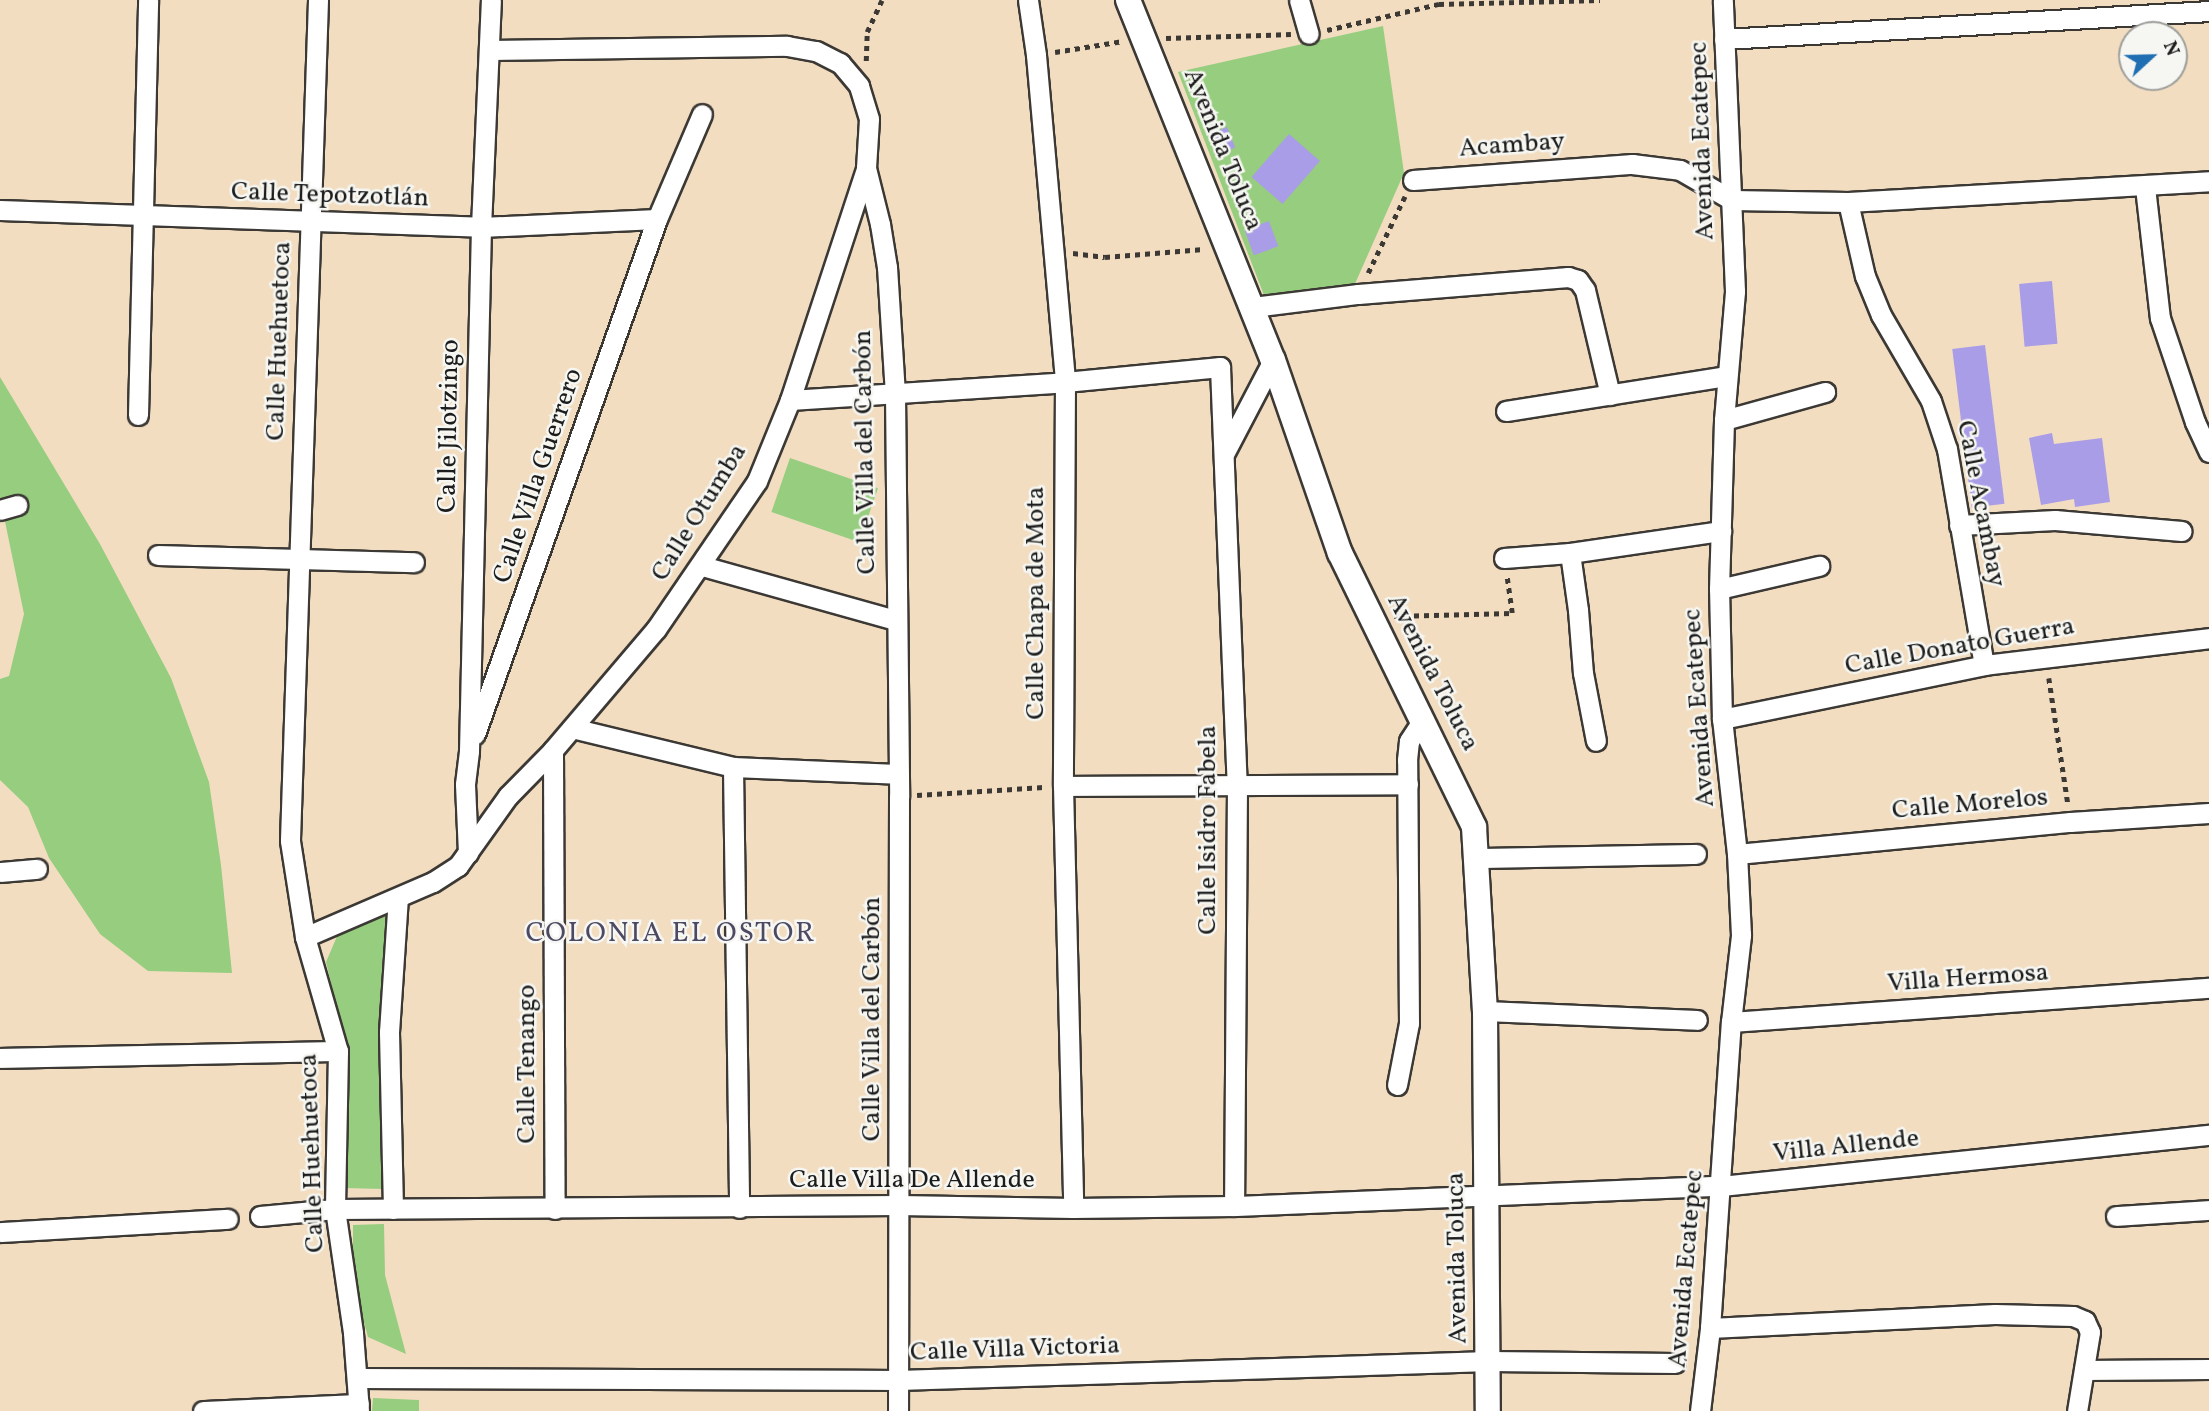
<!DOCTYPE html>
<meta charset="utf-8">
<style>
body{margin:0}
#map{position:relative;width:2209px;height:1411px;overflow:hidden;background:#f2ddc1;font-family:Vollkorn,serif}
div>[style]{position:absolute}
.green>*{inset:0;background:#96cd7f;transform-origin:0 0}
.building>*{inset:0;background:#a99de7;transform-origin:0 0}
.path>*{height:4.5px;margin-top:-2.25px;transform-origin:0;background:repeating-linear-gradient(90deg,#3c3935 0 5px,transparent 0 10px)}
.roads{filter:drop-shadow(2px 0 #3c3935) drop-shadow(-2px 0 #3c3935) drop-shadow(0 2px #3c3935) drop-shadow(0 -2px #3c3935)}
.minor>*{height:19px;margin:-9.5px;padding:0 9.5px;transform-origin:9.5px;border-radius:9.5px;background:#fff}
.tertiary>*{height:24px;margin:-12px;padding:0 12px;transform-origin:12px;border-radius:12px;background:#fff}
span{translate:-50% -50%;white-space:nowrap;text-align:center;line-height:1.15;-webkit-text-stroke:5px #f6f6f2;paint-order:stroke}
.street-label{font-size:26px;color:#1c1c1c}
.neighbourhood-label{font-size:28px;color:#4d4963;letter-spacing:2px}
.north{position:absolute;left:2118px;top:21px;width:70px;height:70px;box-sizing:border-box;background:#f6f6f2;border:2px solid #9f9f9c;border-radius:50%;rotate:68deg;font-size:19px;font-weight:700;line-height:28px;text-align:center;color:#1c1c1c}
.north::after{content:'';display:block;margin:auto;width:24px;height:32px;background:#1f6fb2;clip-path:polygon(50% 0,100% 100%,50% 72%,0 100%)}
</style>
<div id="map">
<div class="green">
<div style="clip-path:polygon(1383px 26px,1404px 173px,1354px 286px,1267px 303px,1178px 72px)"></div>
<div style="clip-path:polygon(0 377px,100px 544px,171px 678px,209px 782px,221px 865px,232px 973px,148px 971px,100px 934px,49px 858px,28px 807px,0 780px,0 679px,9px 676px,24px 614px,0 497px)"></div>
<div style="left:790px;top:458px;width:93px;height:57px;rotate:19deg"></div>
<div style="clip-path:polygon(389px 913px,384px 1189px,344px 1188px,348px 1054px,326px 962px,338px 934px)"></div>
<div style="clip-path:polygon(384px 1224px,385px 1275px,406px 1354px,368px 1337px,353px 1282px,353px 1225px)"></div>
<div style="clip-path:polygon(373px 1398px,419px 1400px,419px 1411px,372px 1411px)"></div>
</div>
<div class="building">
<div style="left:1227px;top:127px;width:22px;height:19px;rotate:68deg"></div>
<div style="left:1289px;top:134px;width:41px;height:57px;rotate:41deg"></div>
<div style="left:1269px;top:221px;width:27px;height:26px;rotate:70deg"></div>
<div style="left:2052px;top:281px;width:63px;height:33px;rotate:85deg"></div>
<div style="left:1985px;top:345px;width:160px;height:33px;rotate:83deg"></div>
<div style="clip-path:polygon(2052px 433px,2054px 444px,2102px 438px,2110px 502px,2075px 507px,2074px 499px,2041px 505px,2029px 438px)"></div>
</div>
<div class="path">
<div style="left:1327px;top:30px;width:115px;rotate:-13.1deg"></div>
<div style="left:1439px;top:4px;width:161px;rotate:-1.4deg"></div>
<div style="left:1166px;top:38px;width:125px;rotate:-1.8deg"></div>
<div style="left:1055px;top:52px;width:69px;rotate:-9.2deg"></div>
<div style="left:866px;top:61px;width:29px;rotate:-88deg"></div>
<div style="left:867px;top:32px;width:35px;rotate:-65deg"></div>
<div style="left:1073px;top:253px;width:32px;rotate:7deg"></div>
<div style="left:1105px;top:257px;width:99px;rotate:-4.6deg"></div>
<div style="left:1368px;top:273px;width:85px;rotate:-64.3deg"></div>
<div style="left:1394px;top:616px;width:118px;rotate:-1.5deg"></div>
<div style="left:1512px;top:613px;width:37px;rotate:-98deg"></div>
<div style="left:2049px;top:678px;width:127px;rotate:81.4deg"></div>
<div style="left:917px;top:795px;width:127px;rotate:-3.6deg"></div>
</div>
<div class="roads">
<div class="minor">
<div style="left:318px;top:0;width:841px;rotate:91.91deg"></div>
<div style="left:290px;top:841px;width:97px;rotate:81.1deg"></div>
<div style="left:305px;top:937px;width:119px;rotate:73.9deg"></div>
<div style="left:338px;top:1051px;width:158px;rotate:91.1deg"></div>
<div style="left:335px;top:1209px;width:125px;rotate:81.7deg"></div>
<div style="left:353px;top:1333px;width:78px;rotate:85.6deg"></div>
<div style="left:1028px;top:0;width:56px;rotate:81.7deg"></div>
<div style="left:1036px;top:55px;width:328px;rotate:84.9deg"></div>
<div style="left:1065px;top:382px;width:404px;rotate:90.3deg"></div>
<div style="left:1063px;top:786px;width:422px;rotate:88.6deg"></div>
<div style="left:1299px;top:0;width:35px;rotate:74deg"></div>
<div style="left:1724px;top:39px;width:486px;rotate:-3.3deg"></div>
<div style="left:490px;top:50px;width:297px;rotate:-0.8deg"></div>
<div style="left:787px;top:46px;width:29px;rotate:10deg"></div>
<div style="left:816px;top:51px;width:27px;rotate:27deg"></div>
<div style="left:840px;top:63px;width:30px;rotate:50deg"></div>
<div style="left:859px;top:86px;width:34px;rotate:73deg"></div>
<div style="left:869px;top:119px;width:49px;rotate:93.5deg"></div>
<div style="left:866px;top:168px;width:58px;rotate:76deg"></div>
<div style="left:880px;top:224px;width:44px;rotate:80.8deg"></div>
<div style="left:887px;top:267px;width:127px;rotate:86.4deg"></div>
<div style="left:895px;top:394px;width:403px;rotate:89.4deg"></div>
<div style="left:899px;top:797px;width:614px;rotate:90.09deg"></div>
<div style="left:1413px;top:180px;width:220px;rotate:-4.2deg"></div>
<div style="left:1632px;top:164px;width:48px;rotate:7.1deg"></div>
<div style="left:1680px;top:170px;width:60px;rotate:30deg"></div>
<div style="left:1732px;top:200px;width:116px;rotate:1deg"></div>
<div style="left:1848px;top:202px;width:362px;rotate:-3.3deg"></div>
<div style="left:2145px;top:187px;width:132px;rotate:83.5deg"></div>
<div style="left:2160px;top:318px;width:110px;rotate:71.4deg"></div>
<div style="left:2195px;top:422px;width:33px;rotate:65deg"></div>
<div style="left:1848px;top:202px;width:76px;rotate:77.1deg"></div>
<div style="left:1865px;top:276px;width:42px;rotate:67.7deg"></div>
<div style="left:1881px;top:315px;width:99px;rotate:59.8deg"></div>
<div style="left:1931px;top:401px;width:51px;rotate:71.6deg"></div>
<div style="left:1947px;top:449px;width:219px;rotate:80.3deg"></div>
<div style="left:0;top:210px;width:481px;rotate:2deg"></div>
<div style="left:481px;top:227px;width:176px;rotate:-2.6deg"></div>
<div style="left:1253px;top:307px;width:106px;rotate:-7.1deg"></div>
<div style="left:1358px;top:294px;width:211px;rotate:-4.6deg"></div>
<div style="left:1568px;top:277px;width:10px;rotate:17deg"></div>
<div style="left:1578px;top:280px;width:12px;rotate:55deg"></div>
<div style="left:1585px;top:290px;width:108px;rotate:76.6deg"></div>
<div style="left:790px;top:400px;width:276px;rotate:-3.7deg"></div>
<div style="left:1065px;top:382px;width:156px;rotate:-5.5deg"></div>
<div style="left:1220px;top:367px;width:418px;rotate:87.7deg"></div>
<div style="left:1237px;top:785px;width:421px;rotate:90.4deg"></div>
<div style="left:1506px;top:411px;width:224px;rotate:-9deg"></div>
<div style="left:138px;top:415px;width:415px;rotate:-88.6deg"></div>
<div style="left:1724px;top:420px;width:105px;rotate:-15.5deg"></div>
<div style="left:1225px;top:452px;width:104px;rotate:-62.4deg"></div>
<div style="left:0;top:510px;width:18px;rotate:-16deg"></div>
<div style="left:1959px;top:525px;width:96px;rotate:-3deg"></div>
<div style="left:2055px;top:520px;width:127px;rotate:5deg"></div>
<div style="left:1570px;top:553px;width:58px;rotate:82deg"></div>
<div style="left:1578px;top:610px;width:63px;rotate:85.5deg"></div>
<div style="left:1583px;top:673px;width:69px;rotate:79.2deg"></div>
<div style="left:158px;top:555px;width:256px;rotate:1.6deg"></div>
<div style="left:1504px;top:558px;width:66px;rotate:-4.3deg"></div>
<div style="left:1570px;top:553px;width:153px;rotate:-8.3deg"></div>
<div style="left:702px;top:566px;width:200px;rotate:15.6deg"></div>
<div style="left:1719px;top:589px;width:103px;rotate:-13deg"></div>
<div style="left:1722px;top:719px;width:268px;rotate:-11.6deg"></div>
<div style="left:1984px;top:665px;width:227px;rotate:-6.8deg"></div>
<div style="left:572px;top:728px;width:166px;rotate:13.6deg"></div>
<div style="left:733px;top:767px;width:164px;rotate:2.4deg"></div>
<div style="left:475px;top:734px;width:546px;rotate:-70.54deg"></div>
<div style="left:657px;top:219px;width:114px;rotate:-66.8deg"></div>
<div style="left:553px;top:750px;width:459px;rotate:89.8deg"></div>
<div style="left:733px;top:767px;width:441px;rotate:89.2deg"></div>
<div style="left:1063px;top:786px;width:345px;rotate:-0.3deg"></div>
<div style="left:468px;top:853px;width:69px;rotate:-92.5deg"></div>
<div style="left:465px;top:784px;width:33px;rotate:-83deg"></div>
<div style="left:469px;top:751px;width:524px;rotate:-88.69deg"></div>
<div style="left:481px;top:227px;width:227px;rotate:-87.5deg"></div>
<div style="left:1737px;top:854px;width:335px;rotate:-5.5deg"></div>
<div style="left:2070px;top:822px;width:139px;rotate:-3.7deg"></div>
<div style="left:1478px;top:858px;width:218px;rotate:-1.1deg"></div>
<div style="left:0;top:872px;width:37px;rotate:-5deg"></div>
<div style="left:305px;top:937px;width:139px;rotate:-23.3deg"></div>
<div style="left:433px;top:882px;width:30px;rotate:-33deg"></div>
<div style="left:458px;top:866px;width:86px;rotate:-54.5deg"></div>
<div style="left:508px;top:796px;width:64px;rotate:-45.6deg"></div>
<div style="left:553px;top:750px;width:159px;rotate:-49.6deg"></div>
<div style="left:656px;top:629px;width:179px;rotate:-55.7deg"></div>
<div style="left:757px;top:481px;width:87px;rotate:-67.8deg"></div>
<div style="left:790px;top:400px;width:243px;rotate:-71.8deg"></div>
<div style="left:1485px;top:1011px;width:212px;rotate:2.4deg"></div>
<div style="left:1731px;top:1022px;width:479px;rotate:-4.1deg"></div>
<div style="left:0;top:1058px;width:338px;rotate:-1.2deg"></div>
<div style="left:1397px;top:1085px;width:63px;rotate:-79deg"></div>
<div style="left:1409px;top:1023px;width:263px;rotate:-90.4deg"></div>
<div style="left:1407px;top:760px;width:19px;rotate:-84deg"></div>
<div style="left:1409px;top:741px;width:24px;rotate:-57deg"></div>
<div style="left:393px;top:1209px;width:177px;rotate:-91.3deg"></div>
<div style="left:389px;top:1032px;width:134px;rotate:-86.2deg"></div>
<div style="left:260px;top:1216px;width:75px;rotate:-5.3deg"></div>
<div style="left:335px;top:1209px;width:564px;rotate:-0.41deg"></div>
<div style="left:899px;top:1205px;width:174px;rotate:1deg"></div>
<div style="left:1073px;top:1208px;width:161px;rotate:-0.7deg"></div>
<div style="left:1234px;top:1206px;width:487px;rotate:-2.4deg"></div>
<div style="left:1721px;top:1186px;width:491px;rotate:-6deg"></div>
<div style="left:2116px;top:1216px;width:93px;rotate:-3.7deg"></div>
<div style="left:0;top:1232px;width:228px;rotate:-3.3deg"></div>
<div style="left:1710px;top:1328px;width:285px;rotate:-2.8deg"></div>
<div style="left:1995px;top:1314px;width:78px;rotate:1.5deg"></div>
<div style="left:2073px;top:1316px;width:13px;rotate:23deg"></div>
<div style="left:2085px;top:1321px;width:12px;rotate:66deg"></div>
<div style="left:2090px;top:1332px;width:80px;rotate:99.3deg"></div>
<div style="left:2084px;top:1370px;width:125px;rotate:-0.5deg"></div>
<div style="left:357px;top:1378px;width:541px;rotate:0.21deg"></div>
<div style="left:898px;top:1380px;width:591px;rotate:-1.84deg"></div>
<div style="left:1489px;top:1361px;width:186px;rotate:0.6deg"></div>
<div style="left:203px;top:1411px;width:156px;rotate:-2.6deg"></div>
<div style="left:1700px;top:1411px;width:84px;rotate:-83.1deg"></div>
<div style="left:1710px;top:1328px;width:307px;rotate:-86.1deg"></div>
<div style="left:1731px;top:1022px;width:88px;rotate:-83.4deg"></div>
<div style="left:1741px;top:935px;width:81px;rotate:-92.8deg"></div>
<div style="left:1737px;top:854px;width:136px;rotate:-96.3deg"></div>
<div style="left:1722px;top:719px;width:130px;rotate:-91.3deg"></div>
<div style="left:1719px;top:589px;width:169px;rotate:-88.3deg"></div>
<div style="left:1724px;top:420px;width:129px;rotate:-85.1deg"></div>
<div style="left:1735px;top:291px;width:291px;rotate:-92.4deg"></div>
</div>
<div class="tertiary">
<div style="left:1128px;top:0;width:388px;rotate:68.1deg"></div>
<div style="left:1273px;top:360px;width:204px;rotate:70.9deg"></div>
<div style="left:1340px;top:553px;width:305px;rotate:63.9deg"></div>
<div style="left:1474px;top:827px;width:184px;rotate:86.6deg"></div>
<div style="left:1485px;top:1011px;width:400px;rotate:89.6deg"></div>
</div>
</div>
<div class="street-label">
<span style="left:1703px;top:141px;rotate:-92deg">Avenida Ecatepec</span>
<span style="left:1512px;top:146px;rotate:-4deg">Acambay</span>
<span style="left:1222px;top:150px;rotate:68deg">Avenida Toluca</span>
<span style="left:330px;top:196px;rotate:2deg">Calle Tepotzotlán</span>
<span style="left:280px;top:341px;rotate:-88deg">Calle Huehuetoca</span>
<span style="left:450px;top:426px;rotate:-89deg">Calle Jilotzingo</span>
<span style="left:866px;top:452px;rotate:-91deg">Calle Villa del Carbón</span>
<span style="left:539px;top:476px;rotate:-71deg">Calle Villa Guerrero</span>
<span style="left:1980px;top:504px;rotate:79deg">Calle Acambay</span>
<span style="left:700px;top:513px;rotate:-58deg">Calle Otumba</span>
<span style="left:1037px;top:603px;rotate:-90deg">Calle Chapa de Mota</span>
<span style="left:1960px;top:647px;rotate:-10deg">Calle Donato Guerra</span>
<span style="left:1432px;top:673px;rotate:63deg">Avenida Toluca</span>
<span style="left:1700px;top:708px;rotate:-94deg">Avenida Ecatepec</span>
<span style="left:1970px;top:805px;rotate:-5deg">Calle Morelos</span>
<span style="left:1209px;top:830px;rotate:-90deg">Calle Isidro Fabela</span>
<span style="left:1968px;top:979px;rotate:-4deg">Villa Hermosa</span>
<span style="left:873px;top:1019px;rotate:-90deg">Calle Villa del Carbón</span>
<span style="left:528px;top:1064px;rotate:-90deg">Calle Tenango</span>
<span style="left:1846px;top:1147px;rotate:-6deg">Villa Allende</span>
<span style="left:313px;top:1153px;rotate:-92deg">Calle Huehuetoca</span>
<span style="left:912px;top:1181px">Calle Villa De Allende</span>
<span style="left:1458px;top:1258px;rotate:-91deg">Avenida Toluca</span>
<span style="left:1687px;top:1269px;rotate:-85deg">Avenida Ecatepec</span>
<span style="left:1015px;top:1350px;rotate:-2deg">Calle Villa Victoria</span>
</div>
<div class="neighbourhood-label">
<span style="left:671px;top:934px">COLONIA EL OSTOR</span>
</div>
<div class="north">N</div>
</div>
